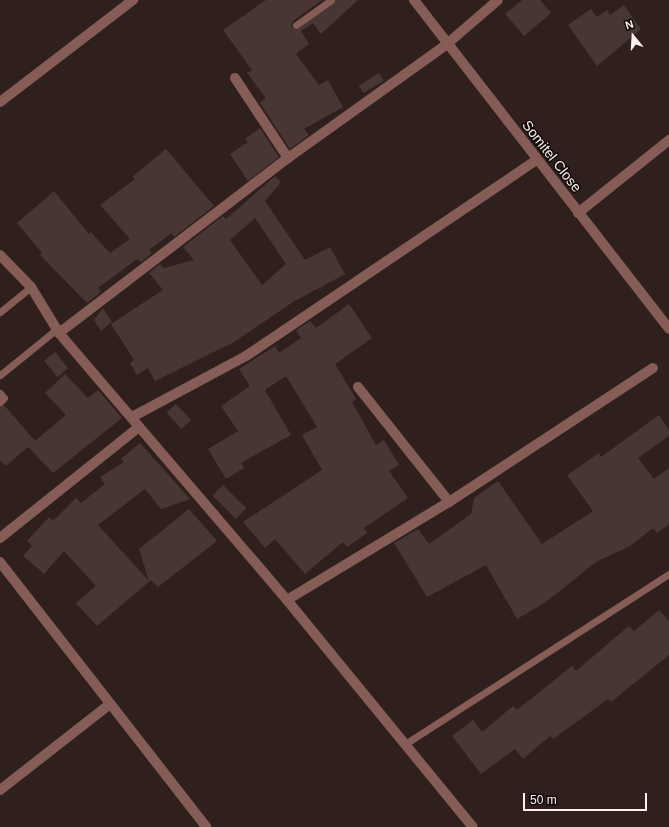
<!DOCTYPE html>
<style>
body{margin:0}
#map{position:relative;width:669px;height:827px;overflow:hidden;background:#2f201e;font-family:Helvetica,sans-serif}
div>[style]{position:absolute}
.building>*{inset:0;background:#473634;transform-origin:0 0}
.lane>*{height:7px;margin:-3.5px;padding:0 3.5px;transform-origin:3.5px;border-radius:3.5px;background:#855c56}
.street>*{height:10px;margin:-5px;padding:0 5px;transform-origin:5px;border-radius:5px;background:#855c56}
span{translate:-50% -50%;white-space:nowrap;text-align:center;line-height:1.15;-webkit-text-stroke:3px #130c0b;paint-order:stroke}
.street-label{font-size:14px;color:#fcf1ef}
.north{position:absolute;left:613px;top:16px;width:40px;height:40px;-webkit-text-stroke:3px #130c0b;paint-order:stroke;rotate:342deg;font-size:11px;font-weight:700;line-height:16px;text-align:center;color:#fcf1ef}
.north::after{content:'';display:block;margin:auto;width:14px;height:18px;background:#fcf1ef;clip-path:polygon(50% 0,100% 100%,50% 72%,0 100%)}
.scale{position:absolute;left:523px;top:793px;width:124px;height:18px;box-sizing:border-box;border:2px solid #fcf1ef;border-top:0;padding-left:5px;font-size:12px;line-height:14px;white-space:nowrap;color:#fcf1ef;-webkit-text-stroke:3px #130c0b;paint-order:stroke}
</style>
<div id="map">
<div class="building">
<div style="clip-path:polygon(266px 0,322px 0,293px 21px,291px 26px,296px 30px,336px 0,358px 0,321px 34px,313px 23px,301px 31px,309px 44px,296px 54px,319px 85px,328px 80px,343px 107px,304px 129px,309px 135px,290px 149px,260px 103px,266px 98px,247px 73px,252px 70px,223px 30px)"></div>
<div style="clip-path:polygon(522px 0,540px 0,551px 13px,524px 36px,505px 14px)"></div>
<div style="clip-path:polygon(624px 5px,641px 29px,597px 66px,568px 25px,591px 9px,597px 17px,607px 10px,610px 15px)"></div>
<div style="left:379px;top:73px;width:9px;height:24px;rotate:58deg"></div>
<div style="clip-path:polygon(260px 128px,279px 157px,248px 181px,230px 154px,248px 142px,245px 139px)"></div>
<div style="clip-path:polygon(166px 149px,214px 206px,174px 237px,172px 233px,149px 250px,152px 253px,141px 262px,137px 259px,98px 288px,101px 292px,87px 303px,40px 255px,42px 253px,17px 223px,54px 191px,89px 234px,91px 232px,110px 253px,130px 239px,100px 205px,135px 179px,132px 177px)"></div>
<div style="clip-path:polygon(evenodd,275px 176px,281px 182px,265px 201px,305px 260px,330px 247px,345px 274px,293px 302px,234px 342px,155px 381px,148px 368px,137px 375px,130px 363px,134px 360px,111px 324px,163px 290px,149px 273px,160px 264px,164px 268px,194px 260px,183px 247px,223px 216px,226px 219px,275px 176px,255px 218px,286px 264px,262px 285px,230px 240px,255px 218px)"></div>
<div style="clip-path:polygon(349px 304px,372px 338px,335px 364px,356px 399px,352px 402px,376px 445px,384px 440px,399px 465px,389px 471px,408px 498px,364px 528px,367px 533px,347px 547px,343px 542px,305px 574px,275px 539px,265px 548px,243px 522px,322px 470px,302px 435px,317px 427px,286px 376px,265px 390px,291px 435px,241px 463px,244px 468px,226px 479px,208px 449px,238px 431px,221px 406px,250px 386px,239px 369px,275px 346px,279px 353px,301px 338px,296px 330px,310px 321px,316px 328px)"></div>
<div style="clip-path:polygon(103px 308px,112px 322px,101px 331px,94px 320px)"></div>
<div style="left:55px;top:352px;width:21px;height:14px;rotate:51deg"></div>
<div style="clip-path:polygon(65px 374px,88px 398px,98px 390px,122px 418px,53px 473px,28px 447px,6px 466px,0 460px,0 407px,4px 405px,35px 441px,66px 415px,45px 393px)"></div>
<div style="left:176px;top:404px;width:22px;height:13px;rotate:47deg"></div>
<div style="clip-path:polygon(659px 415px,669px 430px,669px 436px,638px 458px,654px 479px,669px 468px,669px 524px,657px 533px,653px 528px,630px 546px,596px 562px,546px 602px,517px 619px,486px 565px,427px 597px,394px 543px,418px 529px,429px 544px,471px 514px,474px 498px,498px 481px,542px 544px,593px 511px,567px 475px,599px 453px,601px 457px)"></div>
<div style="clip-path:polygon(140px 443px,190px 499px,161px 509px,145px 489px,98px 525px,149px 581px,139px 549px,189px 509px,217px 541px,158px 587px,151px 580px,97px 626px,76px 603px,96px 586px,64px 551px,44px 574px,23px 556px,32px 546px,27px 541px,49px 517px,53px 521px,76px 498px,81px 503px,105px 484px,100px 477px,124px 462px,121px 459px)"></div>
<div style="left:223px;top:485px;width:33px;height:15px;rotate:45deg"></div>
<div style="clip-path:polygon(659px 610px,669px 621px,669px 655px,611px 702px,608px 699px,553px 739px,550px 736px,523px 759px,515px 749px,481px 774px,452px 736px,473px 720px,482px 732px,513px 706px,517px 710px,572px 666px,576px 671px,629px 626px,634px 631px)"></div>
</div>
<div class="lane">
<div style="left:296px;top:25px;width:43px;rotate:-35.5deg"></div>
<div style="left:0;top:312px;width:40px;rotate:-39deg"></div>
<div style="left:0;top:375px;width:75px;rotate:-39deg"></div>
<div style="left:0;top:393px;width:6px;rotate:51deg"></div>
<div style="left:4px;top:398px;width:6px;rotate:135deg"></div>
<div style="left:405px;top:744px;width:314px;rotate:-32.8deg"></div>
</div>
<div class="street">
<div style="left:414px;top:0;width:416px;rotate:52.2deg"></div>
<div style="left:235px;top:78px;width:96px;rotate:56.5deg"></div>
<div style="left:0;top:102px;width:168px;rotate:-37.5deg"></div>
<div style="left:578px;top:213px;width:117px;rotate:-38.7deg"></div>
<div style="left:0;top:255px;width:45px;rotate:45.9deg"></div>
<div style="left:31px;top:287px;width:54px;rotate:58.7deg"></div>
<div style="left:59px;top:333px;width:351px;rotate:49.5deg"></div>
<div style="left:287px;top:600px;width:293px;rotate:50.7deg"></div>
<div style="left:59px;top:333px;width:288px;rotate:-37.4deg"></div>
<div style="left:288px;top:158px;width:196px;rotate:-35.6deg"></div>
<div style="left:447px;top:44px;width:67px;rotate:-40.8deg"></div>
<div style="left:358px;top:387px;width:147px;rotate:51.6deg"></div>
<div style="left:132px;top:417px;width:129px;rotate:-28.2deg"></div>
<div style="left:246px;top:356px;width:351px;rotate:-34deg"></div>
<div style="left:0;top:538px;width:178px;rotate:-38.6deg"></div>
<div style="left:0;top:562px;width:336px;rotate:52.1deg"></div>
<div style="left:287px;top:600px;width:189px;rotate:-31.2deg"></div>
<div style="left:449px;top:502px;width:244px;rotate:-33.3deg"></div>
<div style="left:0;top:790px;width:140px;rotate:-38deg"></div>
</div>
<div class="street-label">
<span style="left:552px;top:156px;rotate:52deg">Somitel Close</span>
</div>
<div class="north">N</div>
<div class="scale">50 m</div>
</div>
